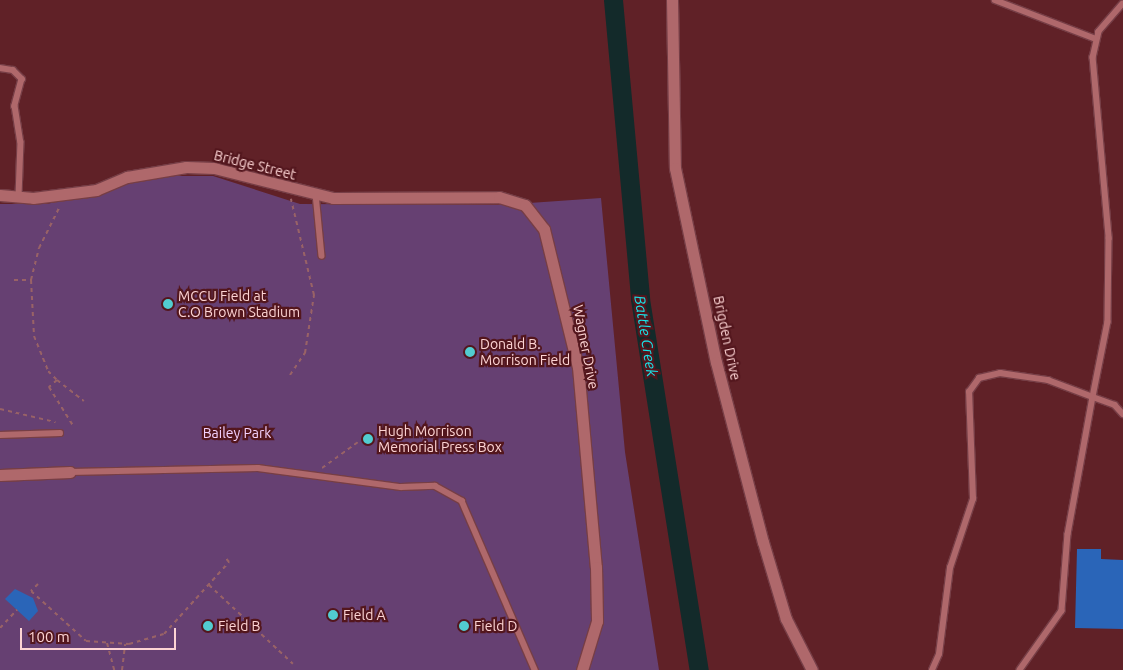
<!DOCTYPE html>
<style>
body{margin:0}
#map{position:relative;width:1123px;height:670px;overflow:hidden;background:#602127;font-family:Ubuntu,sans-serif}
div>[style]{position:absolute}
.green>*{inset:0;background:#664072}
.river>*{height:19px;margin:-9.5px;padding:0 9.5px;transform-origin:9.5px;border-radius:9.5px;background:#132a2a}
.building>*{inset:0;background:#2a65b8}
.path>*{height:2px;margin-top:-1px;transform-origin:0;background:repeating-linear-gradient(90deg,#996266 0 4px,transparent 0 8px)}
.roads{filter:drop-shadow(1px 0 #763e46) drop-shadow(-1px 0 #763e46) drop-shadow(0 1px #763e46) drop-shadow(0 -1px #763e46)}
.lane>*{height:5.5px;margin:-2.75px;padding:0 2.75px;transform-origin:2.75px;border-radius:2.75px;background:#af686b}
.street>*{height:11px;margin:-5.5px;padding:0 5.5px;transform-origin:5.5px;border-radius:5.5px;background:#af686b}
.dots>*{width:14px;height:14px;translate:-50% -50%;box-sizing:border-box;border:2px solid #53161d;border-radius:50%}
span{translate:-50% -50%;white-space:nowrap;text-align:center;line-height:1.15;-webkit-text-stroke:4.5px #53161d;paint-order:stroke}
.street-label{font-size:14px;color:#fdd4d4}
.poi-label{font-size:14px;color:#fdd4d4}
.left{translate:0 -50%;text-align:left}
.park-label{font-size:14px;color:#f4d2ff}
.water-label{font-size:15px;color:#18e5ea;font-style:italic}
.scale{position:absolute;left:20px;top:628px;width:156px;height:22px;box-sizing:border-box;border:2px solid #fdd4d4;border-top:0;padding-left:6px;font-size:15px;line-height:18px;white-space:nowrap;color:#fdd4d4;-webkit-text-stroke:4px #53161d;paint-order:stroke}
</style>
<div id="map">
<div class="green">
<div style="clip-path:polygon(159px 176px,213px 176px,300px 204px,500px 205px,601px 198px,625px 452px,659px 670px,0 670px,0 204px,47px 204px)"></div>
</div>
<div class="river">
<div style="left:613px;top:0;width:300px;rotate:84.8deg"></div>
<div style="left:640px;top:299px;width:376px;rotate:81deg"></div>
</div>
<div class="building">
<div style="clip-path:polygon(1077px 549px,1101px 549px,1101px 559px,1123px 560px,1123px 629px,1075px 628px)"></div>
<div style="clip-path:polygon(15px 589px,33px 598px,38px 611px,29px 621px,5px 599px)"></div>
</div>
<div class="path">
<div style="left:14px;top:280px;width:17px"></div>
<div style="left:31px;top:280px;width:56px;rotate:86.9deg"></div>
<div style="left:34px;top:336px;width:38px;rotate:68deg"></div>
<div style="left:48px;top:371px;width:13px;rotate:45deg"></div>
<div style="left:57px;top:380px;width:11px;rotate:139deg"></div>
<div style="left:49px;top:387px;width:44px;rotate:58.1deg"></div>
<div style="left:31px;top:280px;width:33px;rotate:-76deg"></div>
<div style="left:39px;top:248px;width:47px;rotate:-63.4deg"></div>
<div style="left:290px;top:375px;width:27px;rotate:-56deg"></div>
<div style="left:305px;top:353px;width:59px;rotate:-81.2deg"></div>
<div style="left:314px;top:295px;width:99px;rotate:-103.5deg"></div>
<div style="left:57px;top:380px;width:34px;rotate:38deg"></div>
<div style="left:0;top:409px;width:57px;rotate:13.3deg"></div>
<div style="left:322px;top:468px;width:44px;rotate:-35.8deg"></div>
<div style="left:38px;top:584px;width:10px;rotate:135deg"></div>
<div style="left:31px;top:591px;width:74px;rotate:42.3deg"></div>
<div style="left:86px;top:641px;width:43px;rotate:4deg"></div>
<div style="left:129px;top:644px;width:36px;rotate:-16deg"></div>
<div style="left:164px;top:634px;width:97px;rotate:-47.9deg"></div>
<div style="left:229px;top:562px;width:8px;rotate:-130deg"></div>
<div style="left:209px;top:585px;width:115px;rotate:43.2deg"></div>
<div style="left:0;top:628px;width:25px;rotate:-47deg"></div>
<div style="left:107px;top:643px;width:28px;rotate:75deg"></div>
<div style="left:122px;top:670px;width:26px;rotate:-83deg"></div>
</div>
<div class="roads">
<div class="lane">
<div style="left:995px;top:0;width:108px;rotate:21.1deg"></div>
<div style="left:1123px;top:4px;width:37px;rotate:131deg"></div>
<div style="left:1099px;top:32px;width:26px;rotate:103deg"></div>
<div style="left:1093px;top:57px;width:182px;rotate:84.9deg"></div>
<div style="left:1109px;top:238px;width:84px;rotate:90.7deg"></div>
<div style="left:1108px;top:322px;width:76px;rotate:101.3deg"></div>
<div style="left:1093px;top:397px;width:23px;rotate:20deg"></div>
<div style="left:1115px;top:405px;width:12px;rotate:48deg"></div>
<div style="left:0;top:68px;width:13px;rotate:9deg"></div>
<div style="left:13px;top:70px;width:13px;rotate:45deg"></div>
<div style="left:22px;top:79px;width:28px;rotate:105deg"></div>
<div style="left:15px;top:106px;width:36px;rotate:81deg"></div>
<div style="left:21px;top:142px;width:54px;rotate:92.1deg"></div>
<div style="left:316px;top:194px;width:62px;rotate:84.5deg"></div>
<div style="left:0;top:435px;width:60px;rotate:-1.9deg"></div>
<div style="left:70px;top:472px;width:188px;rotate:-1.2deg"></div>
<div style="left:258px;top:468px;width:144px;rotate:7.6deg"></div>
<div style="left:401px;top:487px;width:34px;rotate:-2deg"></div>
<div style="left:435px;top:486px;width:31px;rotate:29deg"></div>
<div style="left:462px;top:501px;width:184px;rotate:66.6deg"></div>
<div style="left:932px;top:670px;width:17px;rotate:-66deg"></div>
<div style="left:939px;top:654px;width:87px;rotate:-82.7deg"></div>
<div style="left:950px;top:568px;width:73px;rotate:-71.6deg"></div>
<div style="left:973px;top:499px;width:107px;rotate:-92.1deg"></div>
<div style="left:969px;top:392px;width:17px;rotate:-54deg"></div>
<div style="left:979px;top:378px;width:22px;rotate:-13deg"></div>
<div style="left:1000px;top:373px;width:49px;rotate:8.3deg"></div>
<div style="left:1048px;top:380px;width:48px;rotate:20.7deg"></div>
<div style="left:1093px;top:397px;width:139px;rotate:100.3deg"></div>
<div style="left:1068px;top:534px;width:77px;rotate:94.5deg"></div>
<div style="left:1062px;top:611px;width:72px;rotate:125.4deg"></div>
</div>
<div class="street">
<div style="left:672px;top:0;width:168px;rotate:89deg"></div>
<div style="left:675px;top:168px;width:198px;rotate:78.1deg"></div>
<div style="left:716px;top:362px;width:186px;rotate:75.4deg"></div>
<div style="left:763px;top:542px;width:80px;rotate:73.4deg"></div>
<div style="left:786px;top:619px;width:57px;rotate:63deg"></div>
<div style="left:0;top:195px;width:33px;rotate:5deg"></div>
<div style="left:33px;top:198px;width:64px;rotate:-7.2deg"></div>
<div style="left:96px;top:190px;width:34px;rotate:-23deg"></div>
<div style="left:127px;top:177px;width:60px;rotate:-9.6deg"></div>
<div style="left:186px;top:167px;width:28px;rotate:2deg"></div>
<div style="left:214px;top:168px;width:123px;rotate:14.1deg"></div>
<div style="left:333px;top:198px;width:166px;rotate:-0.3deg"></div>
<div style="left:499px;top:197px;width:27px;rotate:17deg"></div>
<div style="left:525px;top:205px;width:31px;rotate:52deg"></div>
<div style="left:544px;top:229px;width:142px;rotate:76.2deg"></div>
<div style="left:578px;top:367px;width:201px;rotate:84.9deg"></div>
<div style="left:596px;top:567px;width:54px;rotate:88.9deg"></div>
<div style="left:597px;top:621px;width:51px;rotate:107deg"></div>
<div style="left:0;top:475px;width:70px;rotate:-2.5deg"></div>
</div>
</div>
<div class="dots">
<div style="left:168px;top:304px;background:#52ccd0"></div>
<div style="left:470px;top:352px;background:#52ccd0"></div>
<div style="left:368px;top:439px;background:#52ccd0"></div>
<div style="left:333px;top:615px;background:#52ccd0"></div>
<div style="left:208px;top:626px;background:#52ccd0"></div>
<div style="left:464px;top:626px;background:#52ccd0"></div>
</div>
<div class="street-label">
<span style="left:255px;top:165px;rotate:14deg">Bridge Street</span>
<span style="left:727px;top:338px;rotate:78deg">Brigden Drive</span>
<span style="left:586px;top:347px;rotate:79deg">Wagner Drive</span>
</div>
<div class="poi-label">
<span class="left" style="left:178px;top:304px">MCCU Field at<br>C.O Brown Stadium</span>
<span class="left" style="left:480px;top:352px">Donald B.<br>Morrison Field</span>
<span class="left" style="left:378px;top:439px">Hugh Morrison<br>Memorial Press Box</span>
<span class="left" style="left:343px;top:615px">Field A</span>
<span class="left" style="left:218px;top:626px">Field B</span>
<span class="left" style="left:474px;top:626px">Field D</span>
</div>
<div class="park-label">
<span style="left:237px;top:433px">Bailey Park</span>
</div>
<div class="water-label">
<span style="left:646px;top:336px;rotate:81deg">Battle Creek</span>
</div>
<div class="scale">100 m</div>
</div>
